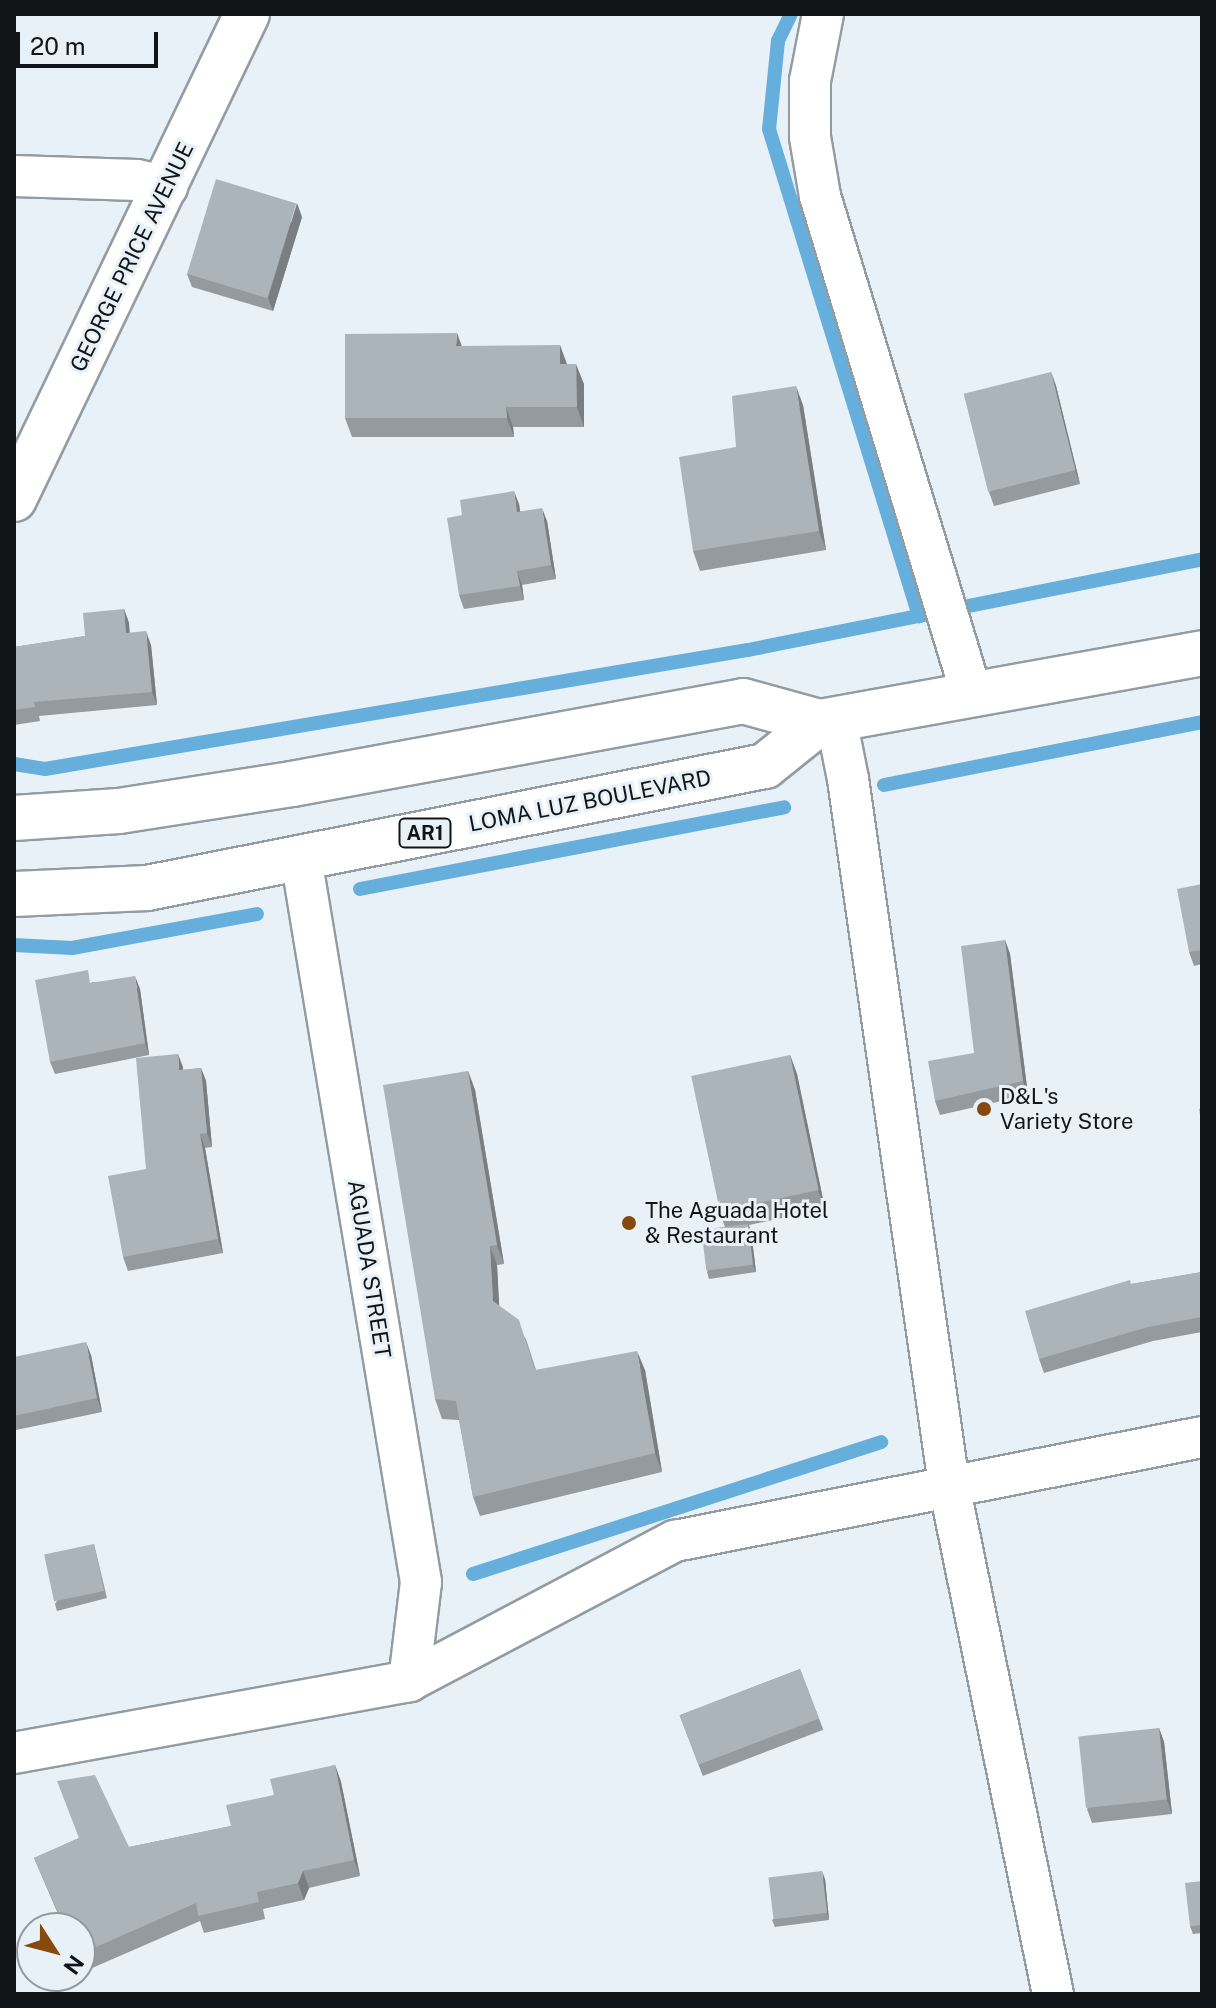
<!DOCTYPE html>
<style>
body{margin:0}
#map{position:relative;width:1216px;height:2008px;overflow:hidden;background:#e8f1f8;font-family:"Public Sans",sans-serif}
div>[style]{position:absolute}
.stream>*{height:14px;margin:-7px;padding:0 7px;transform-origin:7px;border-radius:7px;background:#66afdc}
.roads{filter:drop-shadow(2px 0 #949ca2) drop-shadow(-2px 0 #949ca2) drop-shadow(0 2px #949ca2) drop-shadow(0 -2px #949ca2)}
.minor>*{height:40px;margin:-20px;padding:0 20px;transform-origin:20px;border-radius:20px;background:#fff}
.tertiary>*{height:44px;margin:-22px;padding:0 22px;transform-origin:22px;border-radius:22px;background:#fff}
.trunk>*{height:44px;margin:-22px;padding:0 22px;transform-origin:22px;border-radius:22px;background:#fff}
.wall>*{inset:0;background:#939ba0;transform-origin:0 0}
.shaded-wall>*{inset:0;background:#787e82}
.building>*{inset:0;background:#abb4ba;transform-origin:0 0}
.dots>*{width:22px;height:22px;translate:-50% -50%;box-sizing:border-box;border:4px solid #e8f1f8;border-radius:50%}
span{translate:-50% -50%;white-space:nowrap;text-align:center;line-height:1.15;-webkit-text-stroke:6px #e8f1f8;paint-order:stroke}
.shield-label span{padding:2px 6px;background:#e8f1f8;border:2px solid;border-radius:6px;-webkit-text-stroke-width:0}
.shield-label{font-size:20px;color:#121517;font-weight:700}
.street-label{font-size:22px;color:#121517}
.poi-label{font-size:22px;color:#121517}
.left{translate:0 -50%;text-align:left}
.frame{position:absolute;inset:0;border:16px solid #121517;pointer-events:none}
.north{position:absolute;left:16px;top:1912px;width:80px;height:80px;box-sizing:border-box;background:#e8f1f8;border:2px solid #92999e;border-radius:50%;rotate:126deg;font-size:22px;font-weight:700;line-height:32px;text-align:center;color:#121517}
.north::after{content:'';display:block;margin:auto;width:28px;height:36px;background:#88490d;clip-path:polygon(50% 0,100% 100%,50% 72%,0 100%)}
.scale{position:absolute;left:16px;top:32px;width:142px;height:36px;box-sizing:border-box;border:4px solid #121517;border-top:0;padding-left:10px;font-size:24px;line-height:28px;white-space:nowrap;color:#121517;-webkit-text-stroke:6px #e8f1f8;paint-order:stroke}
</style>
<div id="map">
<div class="stream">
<div style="left:791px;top:14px;width:30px;rotate:116deg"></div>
<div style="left:778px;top:41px;width:88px;rotate:95.8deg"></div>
<div style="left:769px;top:129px;width:510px;rotate:72.88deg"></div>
<div style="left:14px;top:764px;width:31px;rotate:9deg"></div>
<div style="left:45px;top:769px;width:713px;rotate:-9.61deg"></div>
<div style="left:748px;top:650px;width:463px;rotate:-11.3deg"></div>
<div style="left:884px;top:785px;width:324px;rotate:-11.2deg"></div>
<div style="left:360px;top:889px;width:432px;rotate:-10.9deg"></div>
<div style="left:14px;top:945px;width:58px;rotate:3deg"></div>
<div style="left:72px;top:948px;width:188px;rotate:-10.4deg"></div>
<div style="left:473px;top:1574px;width:429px;rotate:-17.9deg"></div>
</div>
<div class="roads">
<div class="minor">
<div style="left:823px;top:14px;width:68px;rotate:101deg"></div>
<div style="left:810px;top:81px;width:56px;rotate:90deg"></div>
<div style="left:810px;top:137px;width:60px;rotate:80.4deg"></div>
<div style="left:820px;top:196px;width:518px;rotate:73.07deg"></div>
<div style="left:14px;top:176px;width:123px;rotate:1.9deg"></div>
<div style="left:137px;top:180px;width:31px;rotate:13deg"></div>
<div style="left:836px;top:719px;width:61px;rotate:78.7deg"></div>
<div style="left:848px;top:779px;width:713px;rotate:81.86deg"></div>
<div style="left:949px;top:1485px;width:520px;rotate:78.45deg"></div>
<div style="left:301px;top:858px;width:734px;rotate:80.59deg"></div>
<div style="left:421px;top:1582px;width:100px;rotate:96.9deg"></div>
<div style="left:14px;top:1753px;width:402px;rotate:-10.3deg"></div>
<div style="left:409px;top:1681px;width:301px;rotate:-27.8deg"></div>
<div style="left:675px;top:1541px;width:537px;rotate:-11.16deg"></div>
</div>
<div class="tertiary">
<div style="left:14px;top:499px;width:538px;rotate:-64.34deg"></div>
</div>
<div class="trunk">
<div style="left:14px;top:818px;width:105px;rotate:-3.8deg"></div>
<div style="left:119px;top:811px;width:175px;rotate:-8.9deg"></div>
<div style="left:292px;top:784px;width:459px;rotate:-10.4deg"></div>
<div style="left:743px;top:701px;width:80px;rotate:15.3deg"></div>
<div style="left:820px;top:722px;width:388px;rotate:-10.2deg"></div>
<div style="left:14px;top:894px;width:133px;rotate:-2.6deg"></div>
<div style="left:147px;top:888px;width:630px;rotate:-11.17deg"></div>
<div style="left:765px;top:766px;width:70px;rotate:-38.7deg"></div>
</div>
</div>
<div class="wall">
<div style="clip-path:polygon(302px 217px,273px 311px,192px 287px,187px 274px)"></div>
<div style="clip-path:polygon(461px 346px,567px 364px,584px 384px,584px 427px,513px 427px,514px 437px,352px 437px,345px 418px)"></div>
<div style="clip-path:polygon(1051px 372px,1056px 386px,1080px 484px,994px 506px,989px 492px)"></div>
<div style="clip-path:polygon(803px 405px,826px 550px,700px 571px,693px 551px,736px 447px)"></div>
<div style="clip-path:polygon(519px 504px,520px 511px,547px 521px,556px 579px,522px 585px,524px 600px,464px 609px,459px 595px,462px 515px)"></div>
<div style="clip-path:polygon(124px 609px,129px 623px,129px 633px,151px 645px,157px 705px,39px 716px,40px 721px,14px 725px,14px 647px,85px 636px)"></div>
<div style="clip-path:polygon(1202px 884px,1202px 964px,1194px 966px,1189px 952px)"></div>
<div style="clip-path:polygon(1005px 940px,1010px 954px,1028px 1095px,940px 1115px,935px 1101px,974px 1053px)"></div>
<div style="clip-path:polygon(92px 982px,140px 989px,149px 1055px,55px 1074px,50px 1062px)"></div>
<div style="clip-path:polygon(790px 1055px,797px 1074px,825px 1209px,749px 1225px,751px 1231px,756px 1272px,709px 1279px,707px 1272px,725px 1227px,719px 1211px)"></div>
<div style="clip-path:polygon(183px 1067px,183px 1070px,201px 1068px,206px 1081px,212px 1147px,205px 1148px,223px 1253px,128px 1271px,123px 1257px,146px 1169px)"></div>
<div style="clip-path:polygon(468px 1071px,475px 1090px,504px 1264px,497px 1265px,499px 1306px,526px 1339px,536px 1370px,645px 1370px,662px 1472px,480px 1516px,473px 1497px,459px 1420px,442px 1419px,435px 1399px)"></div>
<div style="clip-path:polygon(1202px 1272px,1202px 1332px,1153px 1341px,1044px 1373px,1039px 1359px,1131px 1284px)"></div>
<div style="clip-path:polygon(91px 1355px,102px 1412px,16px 1430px,14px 1424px,14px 1357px)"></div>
<div style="clip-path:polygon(94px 1544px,107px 1598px,57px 1611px,55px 1604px)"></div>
<div style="left:800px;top:1669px;width:65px;height:129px;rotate:69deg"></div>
<div style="clip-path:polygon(1159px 1728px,1164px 1742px,1172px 1814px,1092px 1823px,1087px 1809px)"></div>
<div style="clip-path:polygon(335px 1765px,341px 1782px,360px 1876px,309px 1888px,304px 1900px,263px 1909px,265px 1919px,204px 1933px,200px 1921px,83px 1972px,80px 1965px,80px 1928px,64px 1928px,34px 1858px,79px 1838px,129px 1847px,231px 1826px,274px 1795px)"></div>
<div style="clip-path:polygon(825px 1879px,829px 1920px,775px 1927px,772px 1920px)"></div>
<div style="clip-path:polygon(1202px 1881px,1202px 1933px,1193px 1934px,1190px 1926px)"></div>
</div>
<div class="shaded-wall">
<div style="clip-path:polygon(297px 203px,302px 217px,273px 311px,268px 298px)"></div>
<div style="clip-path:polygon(457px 333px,464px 352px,456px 346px)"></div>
<div style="clip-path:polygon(560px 345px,567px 364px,560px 364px)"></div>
<div style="clip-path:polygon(576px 364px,584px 384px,584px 427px,577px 407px)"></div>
<div style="clip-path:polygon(1051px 372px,1056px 386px,1080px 484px,1075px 470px)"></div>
<div style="clip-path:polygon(796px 386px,803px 405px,826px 550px,819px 531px)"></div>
<div style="clip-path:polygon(506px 407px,513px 427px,514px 437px,507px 418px)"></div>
<div style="clip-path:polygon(514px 491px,519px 504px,522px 525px,517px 512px)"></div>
<div style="clip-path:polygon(542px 508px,547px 521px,556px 579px,551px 565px)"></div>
<div style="clip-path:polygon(517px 571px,522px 585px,524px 600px,520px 586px)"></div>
<div style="clip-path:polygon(124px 609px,129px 623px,131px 647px,126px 633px)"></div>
<div style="clip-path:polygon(146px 631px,151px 645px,157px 705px,152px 692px)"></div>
<div style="clip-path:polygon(1005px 940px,1010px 954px,1028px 1095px,1023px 1081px)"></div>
<div style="clip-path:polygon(135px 976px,140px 989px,149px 1055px,145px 1043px)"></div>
<div style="clip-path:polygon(178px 1054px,183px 1067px,184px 1084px,179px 1070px)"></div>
<div style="clip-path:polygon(790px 1055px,797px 1074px,825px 1209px,818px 1190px)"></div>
<div style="clip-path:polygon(201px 1068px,206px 1081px,212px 1147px,207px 1133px)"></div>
<div style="clip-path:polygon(468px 1071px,475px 1090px,504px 1264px,497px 1245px)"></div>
<div style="clip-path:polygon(200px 1134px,205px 1148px,223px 1253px,218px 1239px)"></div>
<div style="clip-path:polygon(748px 1224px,751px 1231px,756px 1272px,753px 1265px)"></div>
<div style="clip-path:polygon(490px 1246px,497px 1265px,500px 1320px,493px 1301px)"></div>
<div style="clip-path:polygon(86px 1342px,91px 1355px,102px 1412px,97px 1398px)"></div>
<div style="clip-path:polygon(637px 1351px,645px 1370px,662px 1472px,655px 1453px)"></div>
<div style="clip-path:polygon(1159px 1728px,1164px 1742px,1172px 1814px,1167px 1800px)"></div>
<div style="clip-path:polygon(335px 1765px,341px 1782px,360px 1876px,354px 1860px)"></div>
<div style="clip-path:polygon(303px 1871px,309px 1888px,304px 1900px,298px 1883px)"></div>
<div style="clip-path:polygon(822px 1871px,825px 1879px,829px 1920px,827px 1913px)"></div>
</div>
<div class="building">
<div style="left:216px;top:179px;width:84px;height:99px;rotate:17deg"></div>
<div style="clip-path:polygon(457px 333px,456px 346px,560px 345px,560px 364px,576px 364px,577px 407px,506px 407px,507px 418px,345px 418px,345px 334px)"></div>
<div style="left:1051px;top:372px;width:101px;height:90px;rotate:76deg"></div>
<div style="clip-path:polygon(796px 386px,819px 531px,693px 551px,679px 457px,736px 447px,732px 396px)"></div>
<div style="clip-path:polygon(514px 491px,517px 512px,542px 508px,551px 565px,517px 571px,520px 586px,459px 595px,447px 518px,462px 515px,460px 500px)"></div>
<div style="clip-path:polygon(124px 609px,126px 633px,146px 631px,152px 692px,34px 702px,35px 707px,14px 710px,14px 647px,85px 636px,83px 613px)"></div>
<div style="clip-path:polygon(1202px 884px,1202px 950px,1189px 952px,1177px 889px)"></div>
<div style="clip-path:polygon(1005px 940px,1023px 1081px,935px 1101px,928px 1061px,974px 1053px,961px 946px)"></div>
<div style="clip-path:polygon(88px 970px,90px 983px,135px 976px,145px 1043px,50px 1062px,35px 980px)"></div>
<div style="clip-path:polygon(178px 1054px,179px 1070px,201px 1068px,207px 1133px,200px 1134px,218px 1239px,123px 1257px,108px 1176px,146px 1169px,136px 1058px)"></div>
<div style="left:790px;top:1055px;width:138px;height:101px;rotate:78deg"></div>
<div style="clip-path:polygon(468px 1071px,497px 1245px,490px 1246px,493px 1301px,519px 1320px,535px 1370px,637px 1351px,655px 1453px,473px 1497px,456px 1401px,435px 1399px,383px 1085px)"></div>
<div style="clip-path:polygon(1202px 1108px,1202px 1128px,1199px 1109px)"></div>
<div style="left:748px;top:1224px;width:41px;height:47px;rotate:83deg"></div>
<div style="clip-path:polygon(1202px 1272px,1202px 1317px,1148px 1327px,1039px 1359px,1025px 1311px,1130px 1280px,1131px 1284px)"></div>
<div style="clip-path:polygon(86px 1342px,97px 1398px,14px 1416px,14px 1357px)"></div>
<div style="left:94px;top:1544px;width:48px;height:51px;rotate:78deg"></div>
<div style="left:800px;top:1669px;width:53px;height:129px;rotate:69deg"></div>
<div style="left:1159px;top:1728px;width:72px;height:81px;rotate:84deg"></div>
<div style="clip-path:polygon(335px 1765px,354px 1860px,303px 1871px,298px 1883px,257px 1892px,259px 1902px,198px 1916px,196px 1903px,80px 1954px,80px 1928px,65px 1928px,34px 1858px,79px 1838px,57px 1781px,95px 1775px,129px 1847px,231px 1826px,226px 1805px,274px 1795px,270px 1779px)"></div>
<div style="left:822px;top:1871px;width:42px;height:54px;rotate:83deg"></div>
<div style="clip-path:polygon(1202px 1881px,1202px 1925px,1190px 1926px,1185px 1883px)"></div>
</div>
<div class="dots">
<div style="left:984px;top:1109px;background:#88490d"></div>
<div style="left:629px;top:1223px;background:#88490d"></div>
</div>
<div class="shield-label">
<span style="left:425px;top:833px">AR1</span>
</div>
<div class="street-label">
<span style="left:132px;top:257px;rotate:-64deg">GEORGE PRICE AVENUE</span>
<span style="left:590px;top:801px;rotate:-11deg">LOMA LUZ BOULEVARD</span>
<span style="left:369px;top:1269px;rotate:81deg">AGUADA STREET</span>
</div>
<div class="poi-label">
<span class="left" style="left:1000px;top:1109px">D&amp;L's<br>Variety Store</span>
<span class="left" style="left:645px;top:1223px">The Aguada Hotel<br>&amp; Restaurant</span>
</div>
<div class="frame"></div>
<div class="north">N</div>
<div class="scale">20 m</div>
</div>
